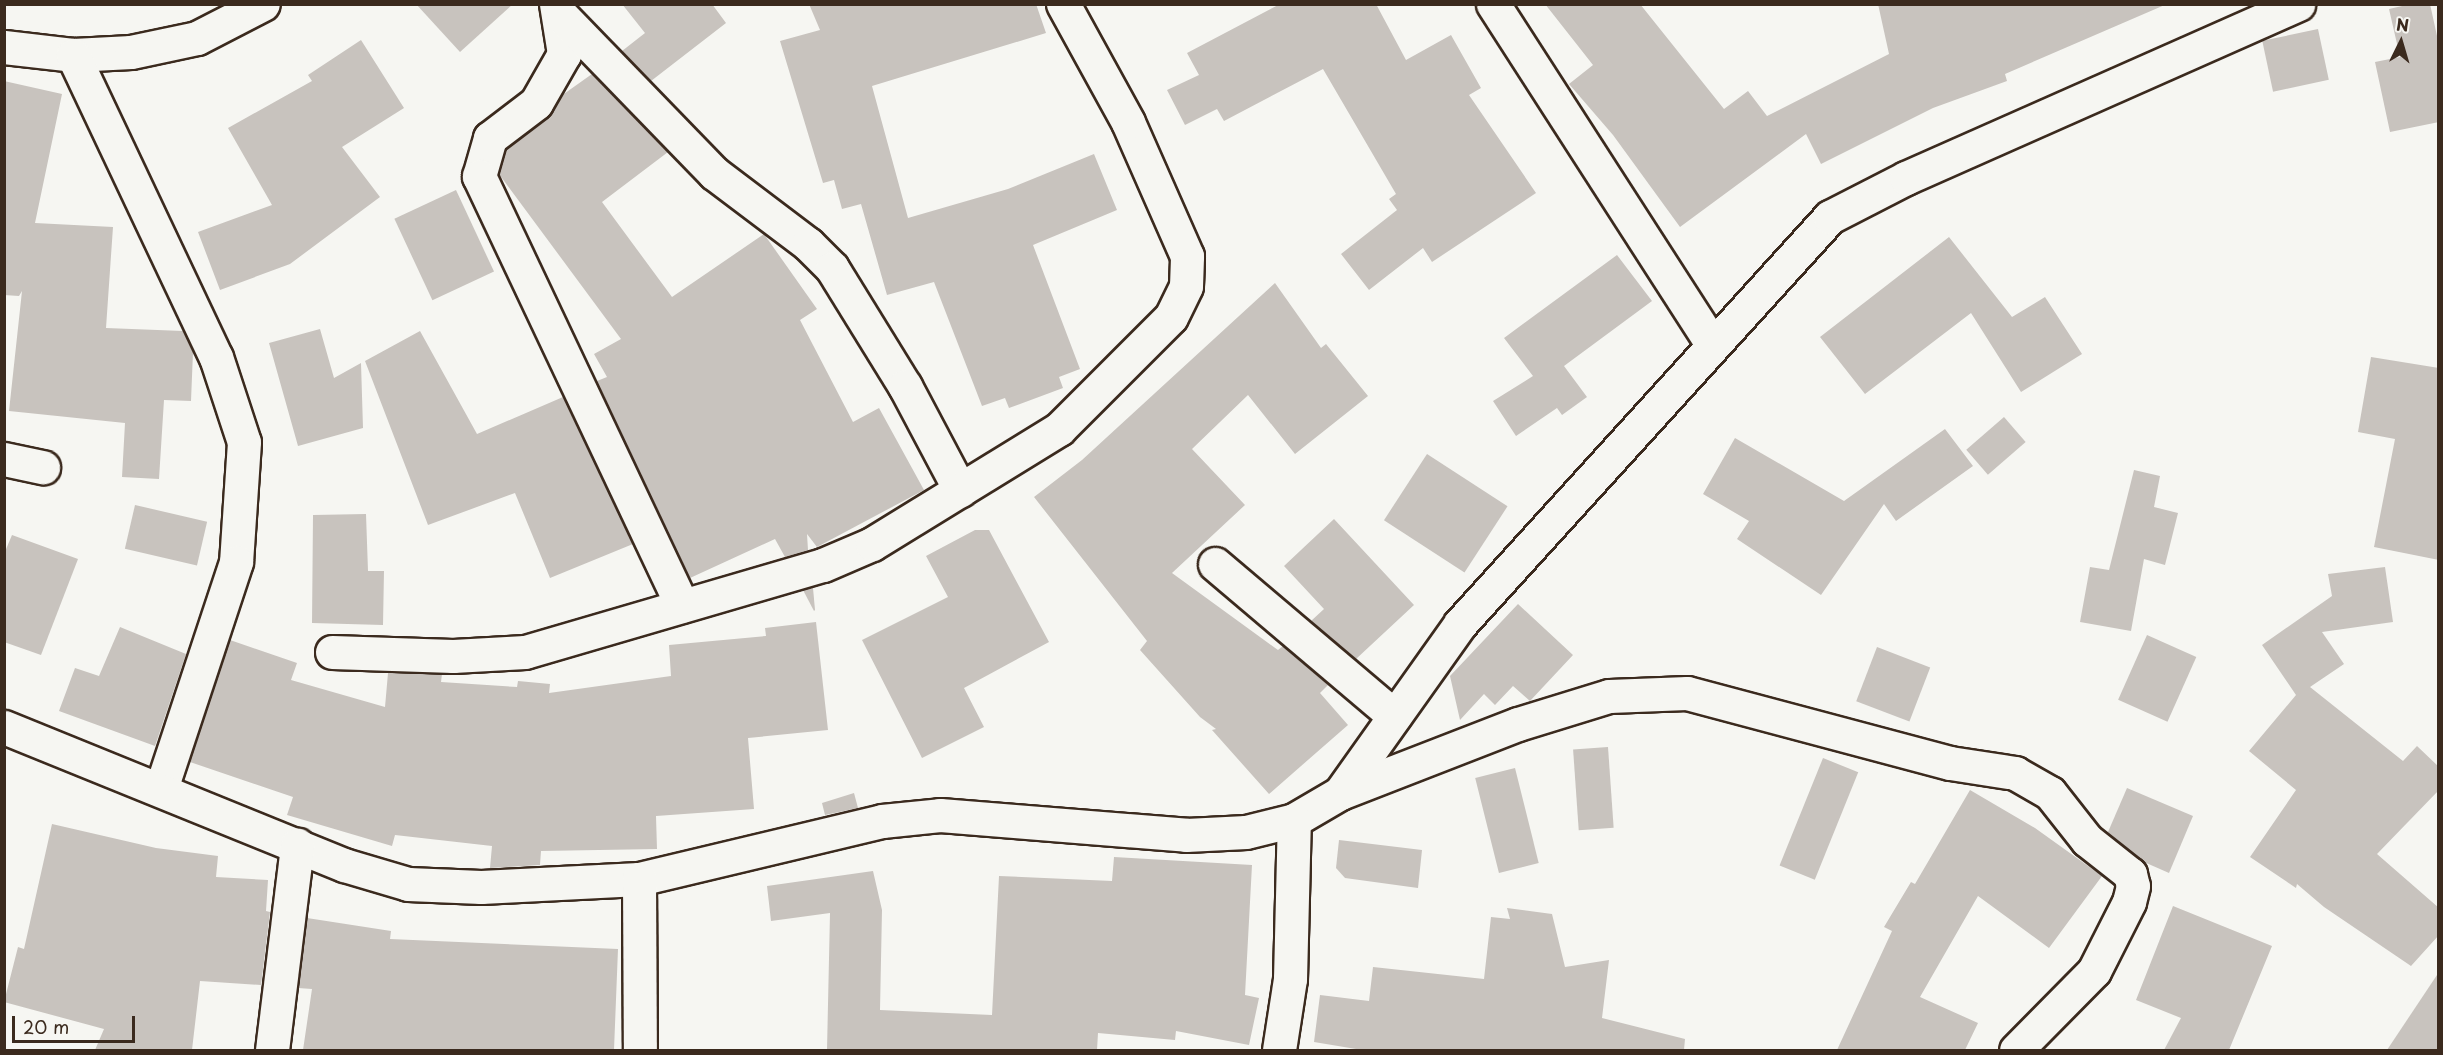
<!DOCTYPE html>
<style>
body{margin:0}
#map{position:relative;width:2443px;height:1055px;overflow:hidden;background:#f6f6f2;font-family:"Playpen Sans",sans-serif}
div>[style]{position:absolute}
.building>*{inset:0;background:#c8c3be;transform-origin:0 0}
.roads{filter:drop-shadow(2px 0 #3b2a1e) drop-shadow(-2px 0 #3b2a1e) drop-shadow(0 2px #3b2a1e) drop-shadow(0 -2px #3b2a1e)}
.minor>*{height:33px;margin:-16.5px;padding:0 16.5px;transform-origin:16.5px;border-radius:16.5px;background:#f6f6f2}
span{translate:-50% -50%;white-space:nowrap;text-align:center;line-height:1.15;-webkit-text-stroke:5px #f6f6f2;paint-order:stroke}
.frame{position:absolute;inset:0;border:6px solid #3b2a1e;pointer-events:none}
.north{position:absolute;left:2371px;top:12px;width:60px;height:60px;-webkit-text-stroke:4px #f6f6f2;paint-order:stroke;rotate:5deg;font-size:16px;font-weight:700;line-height:24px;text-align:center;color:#3b2a1e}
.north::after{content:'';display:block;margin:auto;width:21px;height:27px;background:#3b2a1e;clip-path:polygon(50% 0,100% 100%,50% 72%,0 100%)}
.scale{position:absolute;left:12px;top:1016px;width:123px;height:27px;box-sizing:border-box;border:3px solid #3b2a1e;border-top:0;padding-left:8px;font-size:18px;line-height:21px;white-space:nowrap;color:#3b2a1e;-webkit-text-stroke:4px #f6f6f2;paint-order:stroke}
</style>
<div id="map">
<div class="building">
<div style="clip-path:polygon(416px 4px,513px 4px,460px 52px)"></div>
<div style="clip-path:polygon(622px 4px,712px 4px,726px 23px,651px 81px,622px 51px,645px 33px)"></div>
<div style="clip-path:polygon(809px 4px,1036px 4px,1046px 33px,872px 86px,908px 218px,1008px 189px,1094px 154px,1117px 210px,1033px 245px,1080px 369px,1059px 377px,1063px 388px,1009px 408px,1005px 398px,982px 406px,934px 282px,887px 295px,861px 204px,842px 209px,834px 180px,823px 183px,780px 41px,820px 30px)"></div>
<div style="clip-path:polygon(1280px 4px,1376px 4px,1406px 60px,1451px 35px,1481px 88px,1469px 95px,1536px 193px,1432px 262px,1423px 248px,1369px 290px,1341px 254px,1397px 210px,1389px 199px,1396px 194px,1323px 69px,1224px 121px,1217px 109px,1185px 125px,1167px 90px,1199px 75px,1187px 53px)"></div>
<div style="clip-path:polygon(1545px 4px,1640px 4px,1724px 109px,1748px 91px,1767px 116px,1889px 54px,1878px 4px,2167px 4px,2005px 74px,2007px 81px,1933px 108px,1821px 164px,1806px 134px,1680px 227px,1613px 135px,1569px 84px,1593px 65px)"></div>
<div style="clip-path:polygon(2411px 4px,2430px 4px,2439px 45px,2439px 122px,2390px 132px,2375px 62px,2400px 57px,2389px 9px)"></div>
<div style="left:2318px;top:29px;width:52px;height:57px;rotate:78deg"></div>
<div style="clip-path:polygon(361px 40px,404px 108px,342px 147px,380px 197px,290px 264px,220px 290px,198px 232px,272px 205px,228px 128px,312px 81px,308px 75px)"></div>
<div style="clip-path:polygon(592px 74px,668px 152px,602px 202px,672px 297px,764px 234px,817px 309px,800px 320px,853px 422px,879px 408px,924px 490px,817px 547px,807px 534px,808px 550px,785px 557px,775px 539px,690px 578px,597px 381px,607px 377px,594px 354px,621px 339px,499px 174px,506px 149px,547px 118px,561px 96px)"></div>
<div style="clip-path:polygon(4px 81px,62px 94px,35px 223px,113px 227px,106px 328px,183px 331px,193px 352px,191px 401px,164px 400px,159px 479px,122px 477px,125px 423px,9px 411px,22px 291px,19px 296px,4px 295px)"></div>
<div style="left:456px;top:190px;width:90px;height:68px;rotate:65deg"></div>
<div style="clip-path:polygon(1949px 237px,2012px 317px,2045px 297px,2082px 354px,2021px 392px,1971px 313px,1865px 394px,1820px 337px)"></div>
<div style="clip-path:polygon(1617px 255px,1652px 301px,1564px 366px,1587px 397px,1562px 415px,1557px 408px,1516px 436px,1493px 401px,1533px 376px,1504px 338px)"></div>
<div style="clip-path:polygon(1275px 283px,1321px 348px,1326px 344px,1368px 396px,1295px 454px,1248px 395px,1192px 449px,1245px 505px,1172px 573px,1278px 650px,1283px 646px,1328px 685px,1320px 693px,1348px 725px,1269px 794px,1212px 730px,1216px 729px,1200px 717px,1140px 650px,1147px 641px,1034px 497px,1082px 460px)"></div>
<div style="clip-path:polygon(320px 329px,334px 378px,361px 363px,363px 428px,298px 446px,269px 343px)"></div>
<div style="clip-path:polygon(420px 331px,477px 434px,563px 397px,633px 544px,550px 578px,515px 493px,428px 525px,365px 361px)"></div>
<div style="clip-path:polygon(2371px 357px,2439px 368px,2439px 560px,2374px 547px,2395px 439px,2358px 432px)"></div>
<div style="left:2004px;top:417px;width:33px;height:50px;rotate:49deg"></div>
<div style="clip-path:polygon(1945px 429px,1973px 466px,1896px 521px,1884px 504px,1821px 595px,1737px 539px,1749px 521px,1703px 494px,1735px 438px,1844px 501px)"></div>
<div style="left:1427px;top:454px;width:96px;height:79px;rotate:33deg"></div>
<div style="clip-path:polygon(2134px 470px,2160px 476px,2154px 507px,2178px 513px,2165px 565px,2144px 559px,2131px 631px,2080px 622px,2090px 567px,2109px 570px)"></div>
<div style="left:135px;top:505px;width:74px;height:45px;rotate:13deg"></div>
<div style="clip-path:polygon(366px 514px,368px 571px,384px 571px,383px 625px,312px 623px,313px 515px)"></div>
<div style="clip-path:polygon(1334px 519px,1414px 605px,1356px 659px,1311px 621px,1324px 609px,1284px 566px)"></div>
<div style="clip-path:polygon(975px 530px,989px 530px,1049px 642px,964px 688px,984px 727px,922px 758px,862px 640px,948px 597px,926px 556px)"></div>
<div style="clip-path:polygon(12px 535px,78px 559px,41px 655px,4px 642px,4px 554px)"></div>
<div style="clip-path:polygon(2385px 567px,2393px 622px,2322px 632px,2344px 664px,2310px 687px,2403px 761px,2417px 746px,2439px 767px,2439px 790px,2377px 854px,2439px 908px,2439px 935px,2411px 966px,2324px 907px,2297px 884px,2296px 888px,2250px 857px,2296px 790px,2249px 751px,2296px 695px,2262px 645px,2332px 596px,2328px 574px)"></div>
<div style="clip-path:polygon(813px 588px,815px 610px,814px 611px,803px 590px)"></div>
<div style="clip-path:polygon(1518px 604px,1573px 655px,1530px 701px,1513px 686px,1495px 705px,1484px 694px,1460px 720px,1450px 676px)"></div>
<div style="clip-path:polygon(816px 622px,828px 730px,748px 738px,754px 809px,656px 816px,657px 849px,541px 851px,540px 865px,490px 868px,492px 846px,395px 835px,392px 846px,287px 815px,293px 797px,190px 762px,230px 640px,297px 663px,291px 680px,385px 707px,388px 673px,442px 674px,441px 682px,517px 687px,518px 681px,550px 684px,549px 693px,671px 676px,669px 645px,766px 636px,765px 628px)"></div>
<div style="clip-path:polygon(120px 627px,186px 654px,155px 746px,59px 711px,75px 668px,99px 676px)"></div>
<div style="left:2147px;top:635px;width:54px;height:71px;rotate:24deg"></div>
<div style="left:1877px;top:647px;width:57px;height:58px;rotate:21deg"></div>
<div style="left:1608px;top:747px;width:81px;height:35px;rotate:86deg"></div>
<div style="left:1823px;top:758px;width:38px;height:116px;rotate:22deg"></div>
<div style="left:1515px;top:768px;width:98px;height:41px;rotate:76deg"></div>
<div style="clip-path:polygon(2127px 788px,2193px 816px,2169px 873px,2144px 862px,2108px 832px)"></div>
<div style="clip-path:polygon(1970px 790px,2035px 828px,2102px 876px,2049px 948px,1978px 896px,1920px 997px,1978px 1023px,1965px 1050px,1837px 1050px,1892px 931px,1884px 927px,1911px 882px,1915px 884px)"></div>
<div style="clip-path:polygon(854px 793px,858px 808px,825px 815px,822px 803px)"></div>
<div style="clip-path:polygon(52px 824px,156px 848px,218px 856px,216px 877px,268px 880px,266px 911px,270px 912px,261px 985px,200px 981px,192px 1050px,95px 1050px,104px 1029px,4px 1002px,18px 947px,24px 949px)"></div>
<div style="clip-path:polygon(1339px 840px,1422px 850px,1418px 888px,1345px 878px,1336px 868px)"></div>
<div style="clip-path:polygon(1114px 857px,1252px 865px,1245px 995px,1259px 998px,1249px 1045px,1176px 1031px,1175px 1040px,1098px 1033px,1097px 1050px,827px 1050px,830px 913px,771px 921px,767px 886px,873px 871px,882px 910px,880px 1010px,992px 1015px,999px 876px,1112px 881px)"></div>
<div style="clip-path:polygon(2173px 906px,2272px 946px,2229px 1050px,2164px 1050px,2181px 1018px,2136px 1000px)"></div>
<div style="clip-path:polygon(1507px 908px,1552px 914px,1565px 967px,1609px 960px,1602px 1018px,1685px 1039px,1684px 1050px,1362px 1050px,1314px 1042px,1320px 995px,1369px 1001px,1373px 967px,1484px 979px,1491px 917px,1510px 919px)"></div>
<div style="clip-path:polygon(307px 918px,391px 931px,390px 939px,618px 949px,614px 1050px,303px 1050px,312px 989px,298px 988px)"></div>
<div style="clip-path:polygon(2439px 972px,2439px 1050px,2387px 1050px)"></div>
</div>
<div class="roads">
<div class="minor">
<div style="left:556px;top:4px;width:51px;rotate:80.9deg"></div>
<div style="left:564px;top:54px;width:56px;rotate:119.7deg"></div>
<div style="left:536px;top:103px;width:58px;rotate:142.7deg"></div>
<div style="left:490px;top:138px;width:40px;rotate:106deg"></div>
<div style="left:479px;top:176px;width:475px;rotate:64.7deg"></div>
<div style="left:1493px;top:4px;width:404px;rotate:57.2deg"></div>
<div style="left:559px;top:13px;width:223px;rotate:45.9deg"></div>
<div style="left:714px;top:173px;width:118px;rotate:37.1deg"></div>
<div style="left:808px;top:244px;width:34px;rotate:45deg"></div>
<div style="left:832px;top:268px;width:139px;rotate:58.3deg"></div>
<div style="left:905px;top:386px;width:118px;rotate:62.1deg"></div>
<div style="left:4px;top:47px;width:69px;rotate:6.6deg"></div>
<div style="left:73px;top:55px;width:58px;rotate:-3deg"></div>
<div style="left:131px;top:52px;width:67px;rotate:-12deg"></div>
<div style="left:197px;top:38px;width:74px;rotate:-27.3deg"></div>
<div style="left:73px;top:55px;width:334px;rotate:64.7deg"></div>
<div style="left:216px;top:357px;width:89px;rotate:71.8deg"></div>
<div style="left:244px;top:442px;width:120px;rotate:93.8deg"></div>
<div style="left:236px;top:562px;width:239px;rotate:108.3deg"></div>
<div style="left:4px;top:459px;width:40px;rotate:12deg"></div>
<div style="left:1215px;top:564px;width:235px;rotate:40.3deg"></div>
<div style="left:332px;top:652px;width:121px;rotate:1.9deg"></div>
<div style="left:453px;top:656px;width:72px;rotate:-3.2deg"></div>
<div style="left:525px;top:652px;width:310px;rotate:-16.3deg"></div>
<div style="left:823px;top:565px;width:53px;rotate:-23.2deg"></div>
<div style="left:872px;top:544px;width:220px;rotate:-31.6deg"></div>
<div style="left:1059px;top:429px;width:158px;rotate:-45deg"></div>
<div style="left:1171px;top:317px;width:34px;rotate:-64deg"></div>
<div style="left:1186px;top:286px;width:30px;rotate:-88deg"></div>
<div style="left:1187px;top:256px;width:146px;rotate:-113.8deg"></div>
<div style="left:1128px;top:122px;width:135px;rotate:-118.8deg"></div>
<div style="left:4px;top:727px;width:367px;rotate:22.1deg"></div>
<div style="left:344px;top:865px;width:67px;rotate:16.5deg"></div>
<div style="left:408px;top:884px;width:73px;rotate:2.4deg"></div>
<div style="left:481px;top:887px;width:158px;rotate:-2.9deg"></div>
<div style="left:639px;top:879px;width:250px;rotate:-13.4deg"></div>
<div style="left:882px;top:821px;width:58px;rotate:-5.9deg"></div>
<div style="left:940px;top:815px;width:247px;rotate:4.6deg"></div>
<div style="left:1186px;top:835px;width:60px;rotate:-2.9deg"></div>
<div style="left:1246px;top:832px;width:49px;rotate:-14deg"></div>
<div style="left:1294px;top:820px;width:53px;rotate:-30.4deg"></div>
<div style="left:1340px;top:793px;width:207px;rotate:-54.6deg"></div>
<div style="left:1460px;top:624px;width:550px;rotate:-47.73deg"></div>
<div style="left:1830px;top:217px;width:85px;rotate:-27.2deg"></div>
<div style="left:1906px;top:178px;width:429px;rotate:-23.9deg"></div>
<div style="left:1340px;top:793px;width:191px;rotate:-21.2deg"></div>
<div style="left:1518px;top:724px;width:95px;rotate:-17.1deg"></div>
<div style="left:1609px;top:696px;width:78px;rotate:-2.2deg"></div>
<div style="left:1687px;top:693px;width:272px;rotate:14.9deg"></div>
<div style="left:1950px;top:763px;width:66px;rotate:8.7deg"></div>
<div style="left:2015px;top:773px;width:40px;rotate:29.7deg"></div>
<div style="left:2050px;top:793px;width:60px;rotate:51.8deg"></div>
<div style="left:2087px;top:840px;width:55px;rotate:38.3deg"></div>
<div style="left:2130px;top:874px;width:12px;rotate:76deg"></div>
<div style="left:2133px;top:886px;width:16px;rotate:104deg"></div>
<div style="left:2129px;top:902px;width:77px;rotate:116.9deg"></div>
<div style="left:2094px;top:971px;width:111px;rotate:134.6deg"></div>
<div style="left:639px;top:879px;width:171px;rotate:89.7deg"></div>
<div style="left:272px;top:1050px;width:207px;rotate:-83deg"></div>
<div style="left:1279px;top:1050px;width:72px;rotate:-81.2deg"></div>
<div style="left:1290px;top:979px;width:159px;rotate:-88.6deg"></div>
</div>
</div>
<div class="frame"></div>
<div class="north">N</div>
<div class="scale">20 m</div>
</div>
